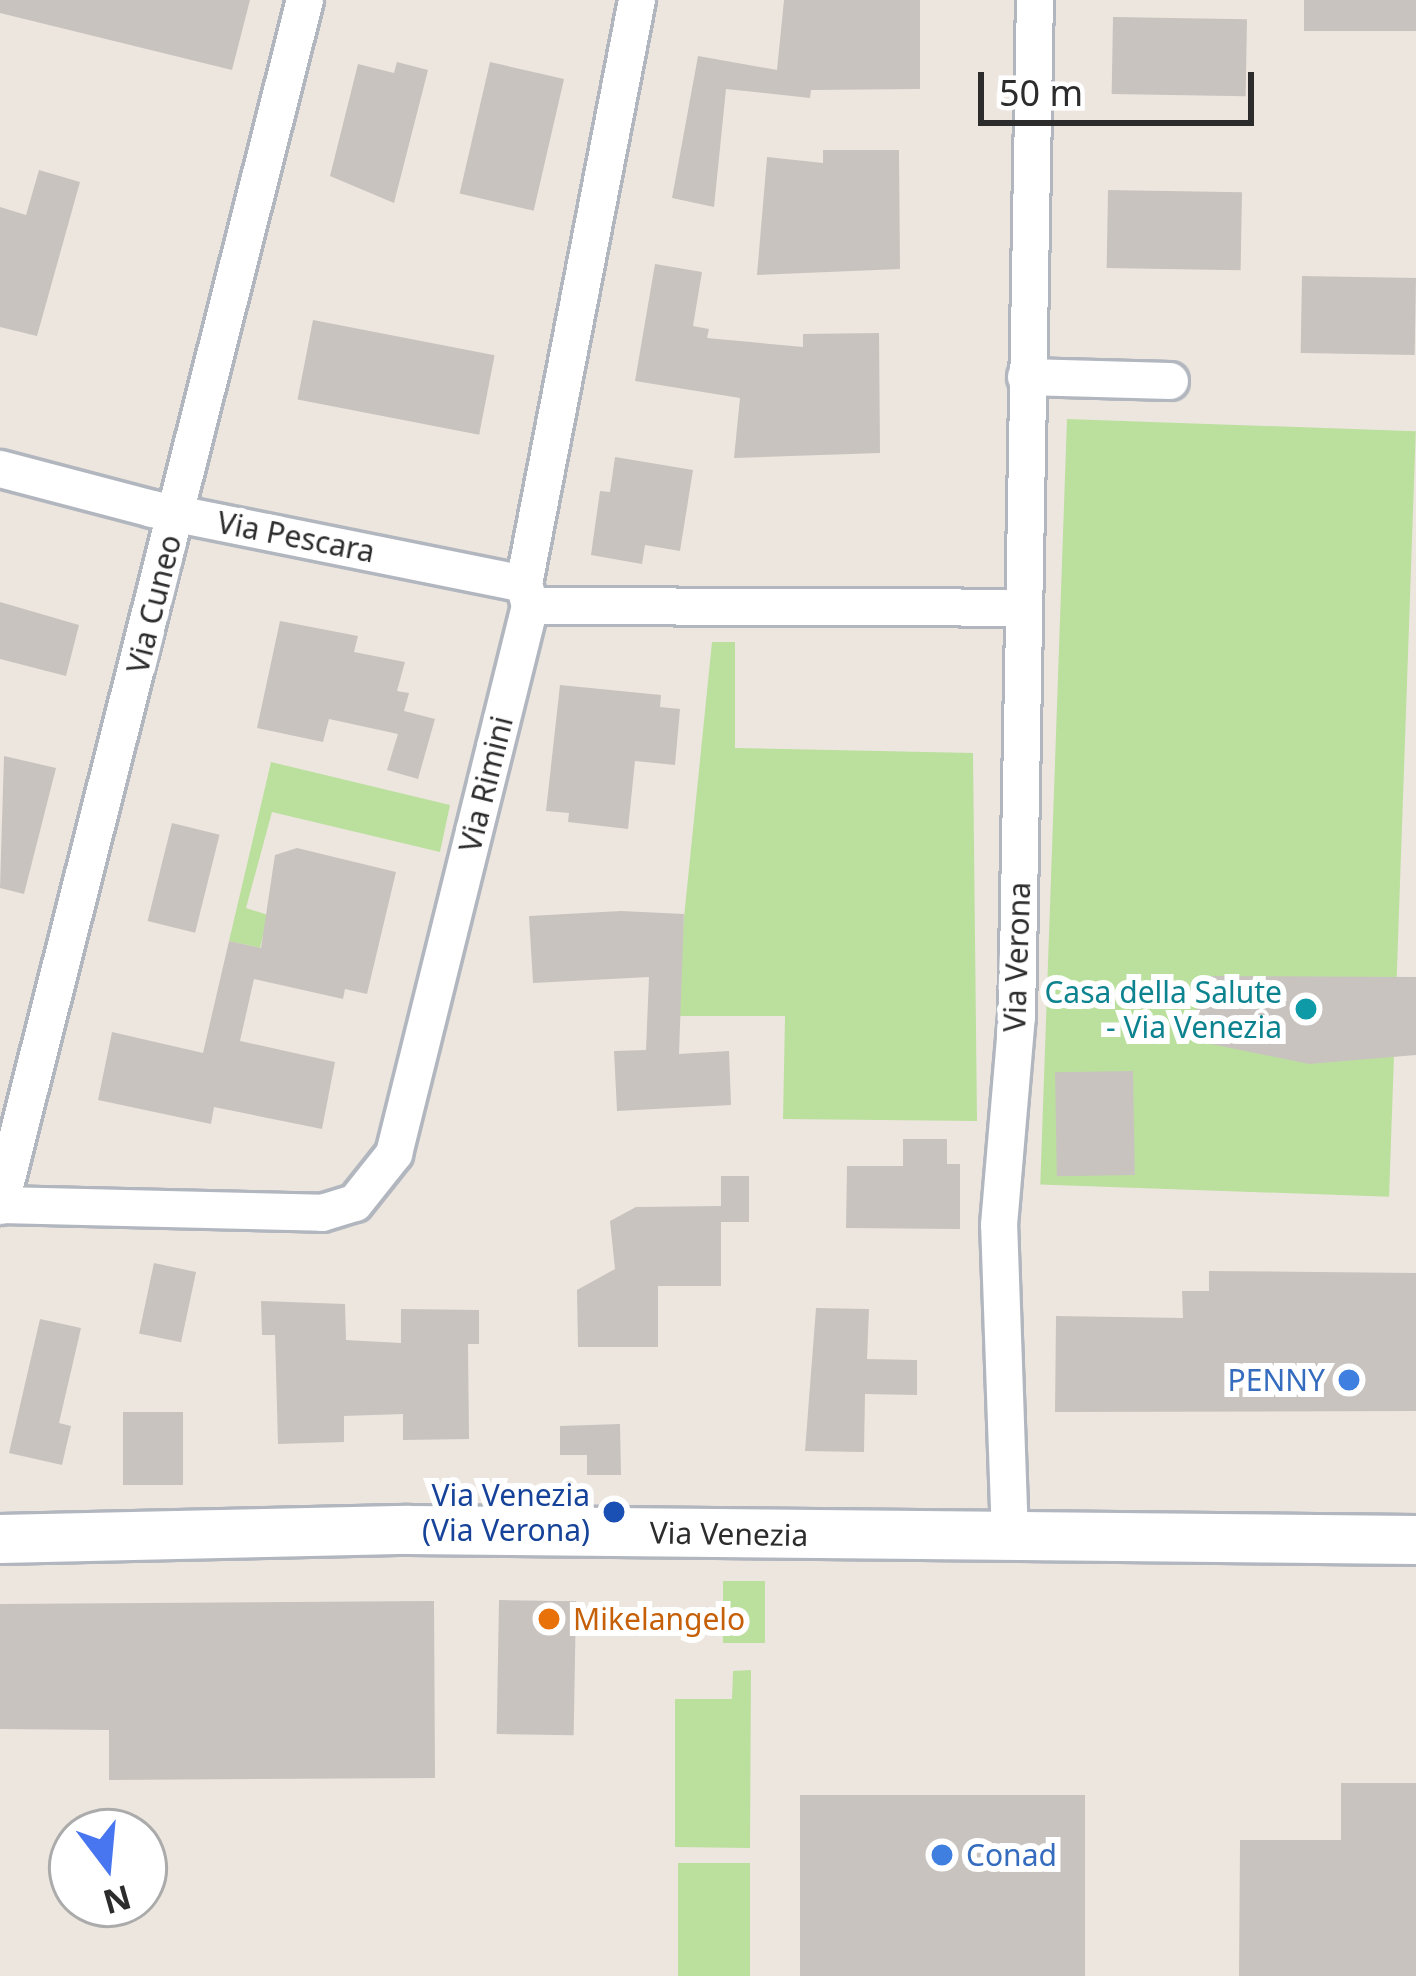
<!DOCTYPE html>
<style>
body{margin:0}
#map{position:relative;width:1416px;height:1976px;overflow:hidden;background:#ede6df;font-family:"Noto Sans",sans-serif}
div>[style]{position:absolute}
.green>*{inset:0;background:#bbe09e;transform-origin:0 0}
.building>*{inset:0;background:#c8c3be;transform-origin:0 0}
.roads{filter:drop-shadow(3px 0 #b2b6be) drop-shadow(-3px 0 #b2b6be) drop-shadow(0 3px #b2b6be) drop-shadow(0 -3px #b2b6be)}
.street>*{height:36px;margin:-18px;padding:0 18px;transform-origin:18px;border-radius:18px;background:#fff}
.secondary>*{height:48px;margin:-24px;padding:0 24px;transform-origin:24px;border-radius:24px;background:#fff}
.dots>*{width:33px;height:33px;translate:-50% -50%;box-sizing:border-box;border:6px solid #fff;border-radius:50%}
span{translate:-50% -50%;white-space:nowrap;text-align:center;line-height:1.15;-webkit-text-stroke:12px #fff;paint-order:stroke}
.street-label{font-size:30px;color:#2c2c2c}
.culture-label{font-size:30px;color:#0d838f}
.right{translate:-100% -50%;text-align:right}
.shop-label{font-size:30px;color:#366cbe}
.left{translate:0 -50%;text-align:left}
.transit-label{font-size:30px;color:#164399}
.food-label{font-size:30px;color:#c56008}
.north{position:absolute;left:48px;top:1808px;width:120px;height:120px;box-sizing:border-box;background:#fff;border:3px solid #ababab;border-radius:50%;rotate:164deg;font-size:33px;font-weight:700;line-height:48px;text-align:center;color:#2c2c2c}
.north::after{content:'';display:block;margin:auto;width:42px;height:54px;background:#4876f1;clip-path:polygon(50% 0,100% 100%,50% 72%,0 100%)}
.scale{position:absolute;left:978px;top:72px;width:276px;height:54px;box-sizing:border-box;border:6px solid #2c2c2c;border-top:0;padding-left:15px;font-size:36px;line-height:42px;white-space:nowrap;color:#2c2c2c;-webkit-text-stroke:9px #fff;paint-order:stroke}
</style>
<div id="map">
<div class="green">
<div style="left:1067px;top:419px;width:349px;height:766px;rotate:2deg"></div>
<div style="clip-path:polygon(712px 642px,735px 642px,735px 748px,973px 753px,977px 1121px,783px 1119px,785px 1016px,674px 1016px)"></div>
<div style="clip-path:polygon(271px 762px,450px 805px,440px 852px,272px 812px,246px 908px,268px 915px,260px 948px,229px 941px)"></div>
<div style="left:723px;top:1581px;width:42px;height:62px"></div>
<div style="clip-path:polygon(751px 1670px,750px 1848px,675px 1847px,675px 1699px,732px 1699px,733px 1671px)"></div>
<div style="left:678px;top:1863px;width:72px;height:113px"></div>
</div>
<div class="building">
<div style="clip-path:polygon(0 0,250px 0,232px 70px,0 13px)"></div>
<div style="clip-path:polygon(784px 0,920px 0,920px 89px,811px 90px,810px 98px,726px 89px,714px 207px,672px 198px,698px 56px,777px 70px)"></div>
<div style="left:1304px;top:0;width:112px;height:31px"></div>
<div style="left:1113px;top:17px;width:134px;height:77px;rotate:1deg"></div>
<div style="clip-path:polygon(397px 62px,428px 70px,394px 203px,330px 176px,358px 64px,394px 73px)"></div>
<div style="left:490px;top:62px;width:76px;height:135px;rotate:13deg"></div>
<div style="clip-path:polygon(823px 150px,899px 150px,900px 269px,757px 275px,767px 157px,823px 163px)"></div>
<div style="clip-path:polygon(39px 170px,80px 182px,37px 336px,0 327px,0 207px,26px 215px)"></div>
<div style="left:1108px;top:190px;width:134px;height:78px;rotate:1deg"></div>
<div style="clip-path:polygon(655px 264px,702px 272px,693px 326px,709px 329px,707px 338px,803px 347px,803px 334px,879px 333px,880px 453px,734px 458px,740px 398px,635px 381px)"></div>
<div style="left:1302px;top:276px;width:114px;height:77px;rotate:1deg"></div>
<div style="left:313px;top:320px;width:185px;height:81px;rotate:11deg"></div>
<div style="clip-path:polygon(615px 457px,693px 470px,680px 551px,645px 545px,642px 564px,591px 555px,600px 491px,610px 492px)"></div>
<div style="clip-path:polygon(0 602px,79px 625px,66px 676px,0 659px)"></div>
<div style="clip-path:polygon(280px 621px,358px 636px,354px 652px,405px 662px,397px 691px,409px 693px,404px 711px,435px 719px,418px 779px,387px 770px,398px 734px,329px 719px,323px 742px,257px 728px)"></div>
<div style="clip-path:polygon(560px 685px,661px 695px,660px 707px,680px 709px,675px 765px,635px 761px,628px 829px,568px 822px,569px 813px,546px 811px)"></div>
<div style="clip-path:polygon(4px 756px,56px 768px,24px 894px,0 888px)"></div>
<div style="left:172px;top:823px;width:49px;height:101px;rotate:14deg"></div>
<div style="clip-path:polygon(297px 848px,396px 872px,367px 994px,345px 989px,343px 999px,254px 979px,240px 1041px,335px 1062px,322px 1129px,214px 1107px,211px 1124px,98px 1100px,112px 1032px,203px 1053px,229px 941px,261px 948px,275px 855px)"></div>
<div style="clip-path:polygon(621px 911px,684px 914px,679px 1054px,729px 1051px,731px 1105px,617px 1111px,614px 1051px,646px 1050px,649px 977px,533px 983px,529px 916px)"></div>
<div style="clip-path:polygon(1197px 976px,1416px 977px,1416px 1055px,1309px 1064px,1196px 1041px)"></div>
<div style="left:1133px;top:1071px;width:104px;height:78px;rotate:89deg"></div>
<div style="clip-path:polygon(903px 1139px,947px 1139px,947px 1164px,960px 1164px,960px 1229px,846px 1228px,847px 1166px,903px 1166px)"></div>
<div style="left:721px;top:1176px;width:28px;height:46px"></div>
<div style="clip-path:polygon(721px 1206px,721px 1286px,658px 1286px,658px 1347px,578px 1347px,577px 1290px,615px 1269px,610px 1221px,636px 1207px)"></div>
<div style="left:154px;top:1263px;width:43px;height:72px;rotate:12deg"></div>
<div style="clip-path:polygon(1209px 1271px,1416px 1273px,1416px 1411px,1055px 1412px,1056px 1316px,1183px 1318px,1182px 1291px,1209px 1291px)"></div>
<div style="clip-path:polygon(261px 1301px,345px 1304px,346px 1340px,401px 1343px,401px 1309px,479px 1310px,479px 1344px,468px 1344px,469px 1439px,403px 1440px,403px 1414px,344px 1416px,344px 1442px,278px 1444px,275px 1335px,262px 1335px)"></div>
<div style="clip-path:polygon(816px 1308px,869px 1309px,867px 1359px,917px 1360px,917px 1395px,865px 1394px,864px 1452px,805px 1451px)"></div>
<div style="clip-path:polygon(40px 1319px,81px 1328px,59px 1423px,71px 1426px,62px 1465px,9px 1453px)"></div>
<div style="left:123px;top:1412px;width:60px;height:73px"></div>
<div style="clip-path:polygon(620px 1424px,621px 1475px,587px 1475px,587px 1455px,560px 1455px,560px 1426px)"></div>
<div style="left:499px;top:1600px;width:77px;height:134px;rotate:1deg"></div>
<div style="clip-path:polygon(434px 1601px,435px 1778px,109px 1780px,109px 1730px,0 1729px,0 1604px)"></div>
<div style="clip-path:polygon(1341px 1783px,1416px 1783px,1416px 1976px,1239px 1976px,1240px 1840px,1341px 1840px)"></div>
<div style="left:1085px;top:1795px;width:181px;height:285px;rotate:90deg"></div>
</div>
<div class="roads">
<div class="street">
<div style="left:1026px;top:377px;width:144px;rotate:1.6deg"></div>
<div style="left:0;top:469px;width:157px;rotate:14.7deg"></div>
<div style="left:152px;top:509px;width:379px;rotate:11.4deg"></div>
<div style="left:530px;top:606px;width:493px;rotate:0.2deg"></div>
<div style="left:1px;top:1205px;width:321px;rotate:1.4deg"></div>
<div style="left:322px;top:1213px;width:34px;rotate:-17deg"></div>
<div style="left:355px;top:1203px;width:63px;rotate:-51.5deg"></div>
<div style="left:394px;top:1154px;width:565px;rotate:-76.06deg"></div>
<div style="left:530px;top:606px;width:23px;rotate:-105deg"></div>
<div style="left:524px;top:584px;width:595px;rotate:-79.05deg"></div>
<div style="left:0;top:1206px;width:1244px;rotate:-75.81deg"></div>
<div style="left:1010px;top:1537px;width:312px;rotate:-92deg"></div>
<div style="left:999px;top:1225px;width:209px;rotate:-85.1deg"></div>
<div style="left:1017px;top:1017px;width:1017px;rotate:-88.99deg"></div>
</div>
<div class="secondary">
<div style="left:0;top:1539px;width:409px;rotate:-1.3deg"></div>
<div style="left:409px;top:1530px;width:1007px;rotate:0.57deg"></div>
</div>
</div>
<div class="dots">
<div style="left:1306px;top:1009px;background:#0f9aa8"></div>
<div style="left:1349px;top:1380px;background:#3f7fe0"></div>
<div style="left:614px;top:1512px;background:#1a4fb4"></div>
<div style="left:549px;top:1619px;background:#e8710a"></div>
<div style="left:942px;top:1855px;background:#3f7fe0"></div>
</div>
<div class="street-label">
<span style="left:296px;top:537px;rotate:11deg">Via Pescara</span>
<span style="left:154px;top:604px;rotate:-76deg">Via Cuneo</span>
<span style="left:486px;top:784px;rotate:-76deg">Via Rimini</span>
<span style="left:1017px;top:957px;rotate:-88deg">Via Verona</span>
<span style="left:729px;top:1534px;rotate:1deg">Via Venezia</span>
</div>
<div class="culture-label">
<span class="right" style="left:1282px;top:1009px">Casa della Salute<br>- Via Venezia</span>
</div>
<div class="shop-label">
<span class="right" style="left:1325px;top:1380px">PENNY</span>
<span class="left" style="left:966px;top:1855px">Conad</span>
</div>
<div class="transit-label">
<span class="right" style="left:590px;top:1512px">Via Venezia<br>(Via Verona)</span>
</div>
<div class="food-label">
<span class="left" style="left:573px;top:1619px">Mikelangelo</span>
</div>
<div class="north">N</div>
<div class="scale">50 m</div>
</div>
